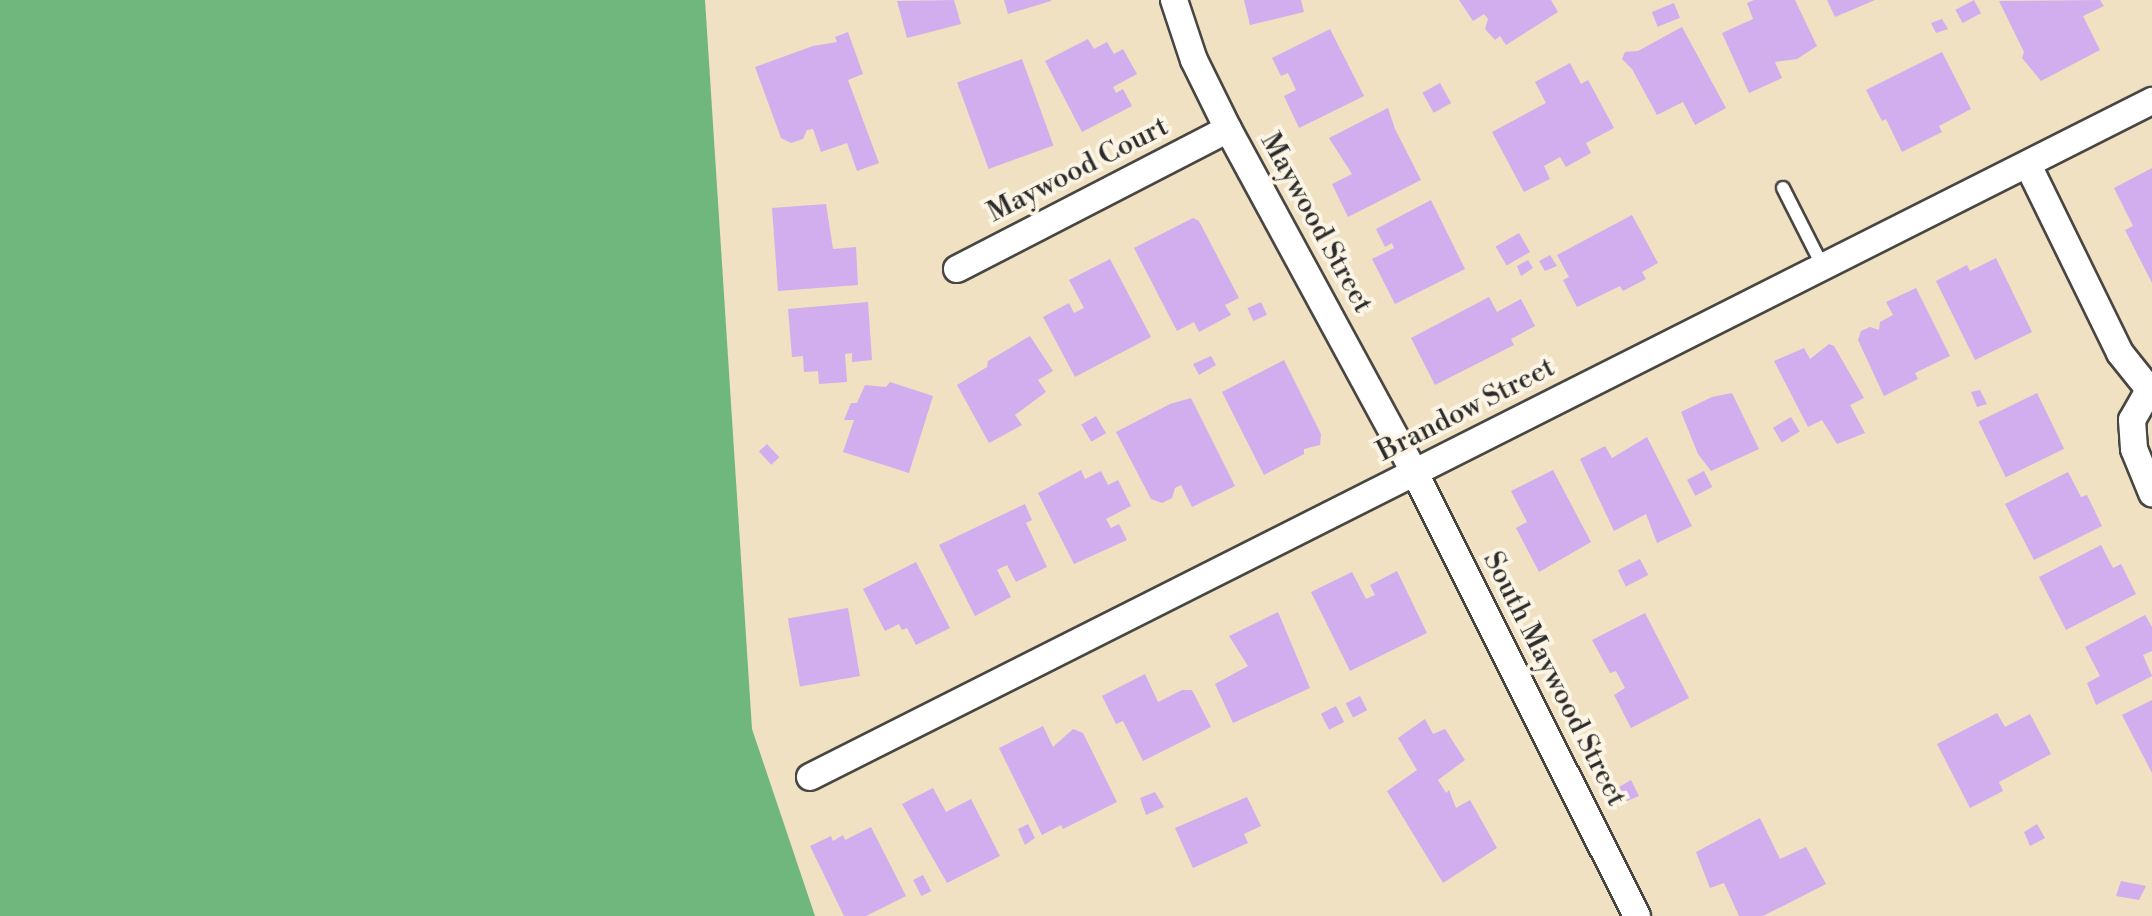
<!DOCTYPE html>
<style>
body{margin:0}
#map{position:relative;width:2152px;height:916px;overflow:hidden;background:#efe1c1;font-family:"Libre Bodoni",serif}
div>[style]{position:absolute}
.forest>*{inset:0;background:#70b77d}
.building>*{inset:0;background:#d2aeee;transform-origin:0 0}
.roads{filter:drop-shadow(2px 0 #484642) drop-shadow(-2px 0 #484642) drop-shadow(0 2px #484642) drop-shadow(0 -2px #484642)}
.service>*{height:12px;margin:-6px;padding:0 6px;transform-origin:6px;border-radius:6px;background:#fff}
.minor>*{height:26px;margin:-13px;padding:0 13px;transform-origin:13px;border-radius:13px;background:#fff}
span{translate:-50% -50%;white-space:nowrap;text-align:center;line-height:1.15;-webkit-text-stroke:8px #fcf5e5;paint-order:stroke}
.street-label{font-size:28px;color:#2b2b2b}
</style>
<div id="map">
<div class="forest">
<div style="clip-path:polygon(0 0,705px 0,752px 729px,815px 916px,0 916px)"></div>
</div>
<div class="building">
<div style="clip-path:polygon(954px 0,961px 24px,907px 38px,897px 1px)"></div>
<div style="clip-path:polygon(1004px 0,1051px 0,1051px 1px,1008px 14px)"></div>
<div style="clip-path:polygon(1244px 0,1301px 0,1304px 12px,1250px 25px)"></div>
<div style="clip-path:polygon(1459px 0,1551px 0,1558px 12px,1506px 45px,1500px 36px,1495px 40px,1485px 29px,1488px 19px,1484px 14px,1473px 21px)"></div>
<div style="clip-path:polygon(1754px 0,1795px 0,1817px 46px,1797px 59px,1775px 62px,1782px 78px,1749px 93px,1722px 33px,1753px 19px,1747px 3px)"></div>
<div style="clip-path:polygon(1827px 0,1875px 0,1835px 17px)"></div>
<div style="left:1974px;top:0;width:15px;height:21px;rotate:62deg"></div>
<div style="clip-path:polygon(2100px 0,2104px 6px,2083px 16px,2100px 50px,2041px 81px,2022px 58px,2024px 52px,1999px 1px)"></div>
<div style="left:1674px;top:3px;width:16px;height:24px;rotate:68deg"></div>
<div style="clip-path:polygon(1942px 19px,1948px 29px,1936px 33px,1931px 23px)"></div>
<div style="clip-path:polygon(1682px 27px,1726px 108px,1695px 125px,1683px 102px,1657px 115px,1632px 69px,1622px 59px,1625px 52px,1638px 51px)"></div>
<div style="clip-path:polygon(1330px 29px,1364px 96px,1299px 128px,1284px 96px,1296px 90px,1288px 73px,1281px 76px,1272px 58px)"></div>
<div style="clip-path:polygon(848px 32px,863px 74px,848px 80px,879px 163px,857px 171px,847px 143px,821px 152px,813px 129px,807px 130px,803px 139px,791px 143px,781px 138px,755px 67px,813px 46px,837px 42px,835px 37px)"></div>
<div style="clip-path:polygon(1088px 39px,1094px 49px,1107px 42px,1114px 54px,1123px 49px,1137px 74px,1113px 87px,1116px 93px,1123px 89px,1132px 106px,1082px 132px,1045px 61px)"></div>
<div style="clip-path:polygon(1942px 52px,1971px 109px,1939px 126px,1942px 132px,1902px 152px,1886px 119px,1882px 121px,1866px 90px)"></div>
<div style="left:1022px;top:59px;width:92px;height:69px;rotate:70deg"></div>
<div style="clip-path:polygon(1570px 63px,1581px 84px,1588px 80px,1614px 128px,1586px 143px,1591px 153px,1566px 167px,1560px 157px,1544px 166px,1550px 179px,1524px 192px,1492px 132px,1546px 103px,1535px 82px)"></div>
<div style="left:1440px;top:83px;width:23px;height:20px;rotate:61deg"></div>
<div style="clip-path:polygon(1388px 108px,1395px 129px,1421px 180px,1348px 217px,1332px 184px,1352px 174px,1329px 138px)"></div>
<div style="clip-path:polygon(2152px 168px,2152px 283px,2125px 230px,2133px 226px,2114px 188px)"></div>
<div style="clip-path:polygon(1431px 200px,1465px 269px,1395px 304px,1372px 259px,1394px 248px,1392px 243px,1385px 247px,1376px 229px)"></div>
<div style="clip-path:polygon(826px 204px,833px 249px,856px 247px,858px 285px,778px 291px,772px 208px)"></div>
<div style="clip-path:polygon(1632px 215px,1658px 263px,1642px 272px,1646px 279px,1623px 291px,1620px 286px,1577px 307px,1563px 280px,1569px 277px,1557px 255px)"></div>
<div style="clip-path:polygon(1193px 218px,1199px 221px,1239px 298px,1225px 305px,1231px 315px,1199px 332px,1194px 322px,1177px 331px,1134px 248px)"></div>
<div style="left:1519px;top:233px;width:22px;height:27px;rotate:60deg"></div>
<div style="clip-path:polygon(1550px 255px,1557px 266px,1545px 271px,1539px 261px)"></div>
<div style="clip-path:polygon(1996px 258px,2032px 332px,1975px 360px,1936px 281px,1967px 265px,1970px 271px)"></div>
<div style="clip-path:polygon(1110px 259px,1151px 337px,1075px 377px,1043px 317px,1069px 303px,1074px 313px,1084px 308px,1069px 280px)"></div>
<div style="clip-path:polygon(1528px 260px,1533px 268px,1521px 276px,1517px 266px)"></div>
<div style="clip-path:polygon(1916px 288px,1950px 356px,1915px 373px,1918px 379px,1884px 396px,1858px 340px,1861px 331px,1870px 327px,1879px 330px,1880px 322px,1893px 315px,1886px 302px)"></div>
<div style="clip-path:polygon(1489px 297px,1497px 312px,1521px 299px,1535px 326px,1511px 339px,1514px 345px,1435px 385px,1411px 338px)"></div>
<div style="clip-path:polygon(868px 302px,872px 360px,852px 362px,852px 353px,845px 354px,847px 382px,819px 384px,818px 371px,804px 372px,803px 356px,792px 357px,788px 309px)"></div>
<div style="left:1261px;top:302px;width:14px;height:15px;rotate:65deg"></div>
<div style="clip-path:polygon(1030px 336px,1053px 371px,1038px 380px,1046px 392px,1015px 415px,1022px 425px,989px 443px,957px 385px,987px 367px,988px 361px)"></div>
<div style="clip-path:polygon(1829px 344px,1834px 346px,1864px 398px,1850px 405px,1865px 433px,1837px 444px,1822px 420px,1808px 427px,1774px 361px,1804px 348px,1810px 359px)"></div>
<div style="clip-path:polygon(1211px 356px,1216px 365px,1199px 375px,1193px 364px)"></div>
<div style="clip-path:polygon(1284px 360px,1321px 434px,1320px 445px,1304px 449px,1304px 454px,1264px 475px,1222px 392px)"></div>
<div style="clip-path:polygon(890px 382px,933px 396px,909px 473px,843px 452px,854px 420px,844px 420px,851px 403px,857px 403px,865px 385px,886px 387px)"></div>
<div style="clip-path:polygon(1980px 390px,1987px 404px,1977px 407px,1971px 392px)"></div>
<div style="clip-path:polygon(1732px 393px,1759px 449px,1711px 471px,1698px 454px,1681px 412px,1712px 397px)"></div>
<div style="left:2037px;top:393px;width:62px;height:65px;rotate:64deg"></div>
<div style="clip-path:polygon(1191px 398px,1235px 486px,1192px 507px,1181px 485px,1175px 488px,1172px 498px,1162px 503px,1151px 499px,1116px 432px,1170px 404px)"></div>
<div style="left:1096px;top:416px;width:20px;height:17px;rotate:60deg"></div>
<div style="left:1791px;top:417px;width:17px;height:21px;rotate:59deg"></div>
<div style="clip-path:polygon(1647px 437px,1692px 526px,1657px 543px,1646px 514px,1614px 531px,1580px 459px,1605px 446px,1612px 458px)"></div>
<div style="left:767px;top:444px;width:18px;height:11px;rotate:47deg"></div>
<div style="clip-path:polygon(1081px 470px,1085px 479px,1101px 471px,1108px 485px,1118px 480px,1131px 506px,1106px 519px,1111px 528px,1119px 524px,1127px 540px,1074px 564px,1038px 493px)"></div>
<div style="clip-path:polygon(1553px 470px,1591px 542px,1539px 572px,1516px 528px,1527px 522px,1511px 491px)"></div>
<div style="left:1704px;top:471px;width:18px;height:19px;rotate:63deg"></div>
<div style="clip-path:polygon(2068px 472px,2081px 497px,2087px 495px,2102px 526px,2034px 560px,2005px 504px)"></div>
<div style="clip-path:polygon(1025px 504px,1032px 520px,1026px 523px,1047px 567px,1016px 582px,1007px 565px,997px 570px,1011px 597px,975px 616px,939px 545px)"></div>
<div style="clip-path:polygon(2101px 545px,2113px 568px,2121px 564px,2136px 594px,2066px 630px,2039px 577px)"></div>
<div style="left:1640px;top:559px;width:18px;height:25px;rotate:63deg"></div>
<div style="clip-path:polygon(916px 562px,950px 628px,916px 645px,907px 628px,902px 630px,899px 624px,885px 631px,863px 589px)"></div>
<div style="clip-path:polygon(1397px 571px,1427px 633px,1350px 671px,1311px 592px,1352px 572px,1366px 599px,1375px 595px,1370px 585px)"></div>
<div style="left:848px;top:608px;width:69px;height:61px;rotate:80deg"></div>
<div style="clip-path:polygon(1278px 612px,1310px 688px,1233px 723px,1215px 684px,1248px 666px,1229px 636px)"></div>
<div style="clip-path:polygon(1645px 613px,1689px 698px,1631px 728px,1614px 695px,1625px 688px,1616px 671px,1610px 673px,1592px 640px)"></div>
<div style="clip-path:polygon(2145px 615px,2152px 627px,2152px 651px,2143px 655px,2152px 676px,2096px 705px,2087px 683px,2100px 676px,2085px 647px)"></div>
<div style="clip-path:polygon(1145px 674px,1158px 702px,1182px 690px,1192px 690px,1211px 727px,1143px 761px,1123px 721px,1116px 724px,1102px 696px)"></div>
<div style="left:1360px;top:696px;width:16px;height:16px;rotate:63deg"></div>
<div style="clip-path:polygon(2152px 700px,2152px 773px,2122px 715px)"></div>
<div style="left:1336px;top:706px;width:18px;height:17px;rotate:63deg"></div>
<div style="clip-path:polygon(1997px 713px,2005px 727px,2030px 714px,2051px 754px,1999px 782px,2003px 791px,1970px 808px,1937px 744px)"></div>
<div style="clip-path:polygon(1425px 719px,1433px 734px,1445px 729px,1465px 760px,1438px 780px,1446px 793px,1449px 790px,1456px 808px,1470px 800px,1497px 848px,1443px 883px,1387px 791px,1417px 770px,1398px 738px)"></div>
<div style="clip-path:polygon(1043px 726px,1053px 747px,1073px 729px,1083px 733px,1117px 802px,1063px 829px,1061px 825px,1042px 835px,999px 748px)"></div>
<div style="clip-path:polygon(1631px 780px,1639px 796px,1620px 804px,1614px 790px)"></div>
<div style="clip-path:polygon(933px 788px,946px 812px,971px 799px,1000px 856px,947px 883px,902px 804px)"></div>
<div style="clip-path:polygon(1155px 792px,1164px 807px,1146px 815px,1140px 798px)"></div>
<div style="clip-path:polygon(1247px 797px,1261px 826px,1244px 834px,1248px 843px,1193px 868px,1175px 828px)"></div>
<div style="clip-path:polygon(1760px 818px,1780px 859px,1806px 847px,1826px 884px,1763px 916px,1739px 916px,1724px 883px,1710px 888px,1696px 852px)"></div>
<div style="clip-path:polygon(1028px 824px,1035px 838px,1025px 845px,1018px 829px)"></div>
<div style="clip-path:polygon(2037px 824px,2045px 838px,2030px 846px,2024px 832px)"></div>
<div style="clip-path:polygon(871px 827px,906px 896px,866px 916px,844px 916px,810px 846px,831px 836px,833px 841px,843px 835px,845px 840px)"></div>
<div style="left:923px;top:875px;width:18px;height:11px;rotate:63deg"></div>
<div style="clip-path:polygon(2121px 881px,2146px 886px,2139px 900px,2116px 896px)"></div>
</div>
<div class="roads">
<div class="service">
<div style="left:1783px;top:188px;width:89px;rotate:63.1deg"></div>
</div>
<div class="minor">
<div style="left:1174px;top:0;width:63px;rotate:71.6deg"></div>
<div style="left:1194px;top:60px;width:77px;rotate:63.8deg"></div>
<div style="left:1228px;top:129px;width:389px;rotate:61.5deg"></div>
<div style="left:1414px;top:471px;width:498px;rotate:63.4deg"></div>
<div style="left:2028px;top:165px;width:209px;rotate:63.9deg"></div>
<div style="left:2120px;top:353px;width:45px;rotate:51.3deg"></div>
<div style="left:957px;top:269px;width:305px;rotate:-27.3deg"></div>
<div style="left:2152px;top:385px;width:40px;rotate:119.7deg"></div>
<div style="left:2132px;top:420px;width:29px;rotate:86deg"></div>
<div style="left:2134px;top:449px;width:48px;rotate:67.8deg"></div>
<div style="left:810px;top:777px;width:1503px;rotate:-26.74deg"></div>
</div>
</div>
<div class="street-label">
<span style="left:1078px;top:170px;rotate:-27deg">Maywood Court</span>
<span style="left:1316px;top:223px;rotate:61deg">Maywood Street</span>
<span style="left:1466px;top:410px;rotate:-27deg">Brandow Street</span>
<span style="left:1554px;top:679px;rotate:63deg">South Maywood Street</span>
</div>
</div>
